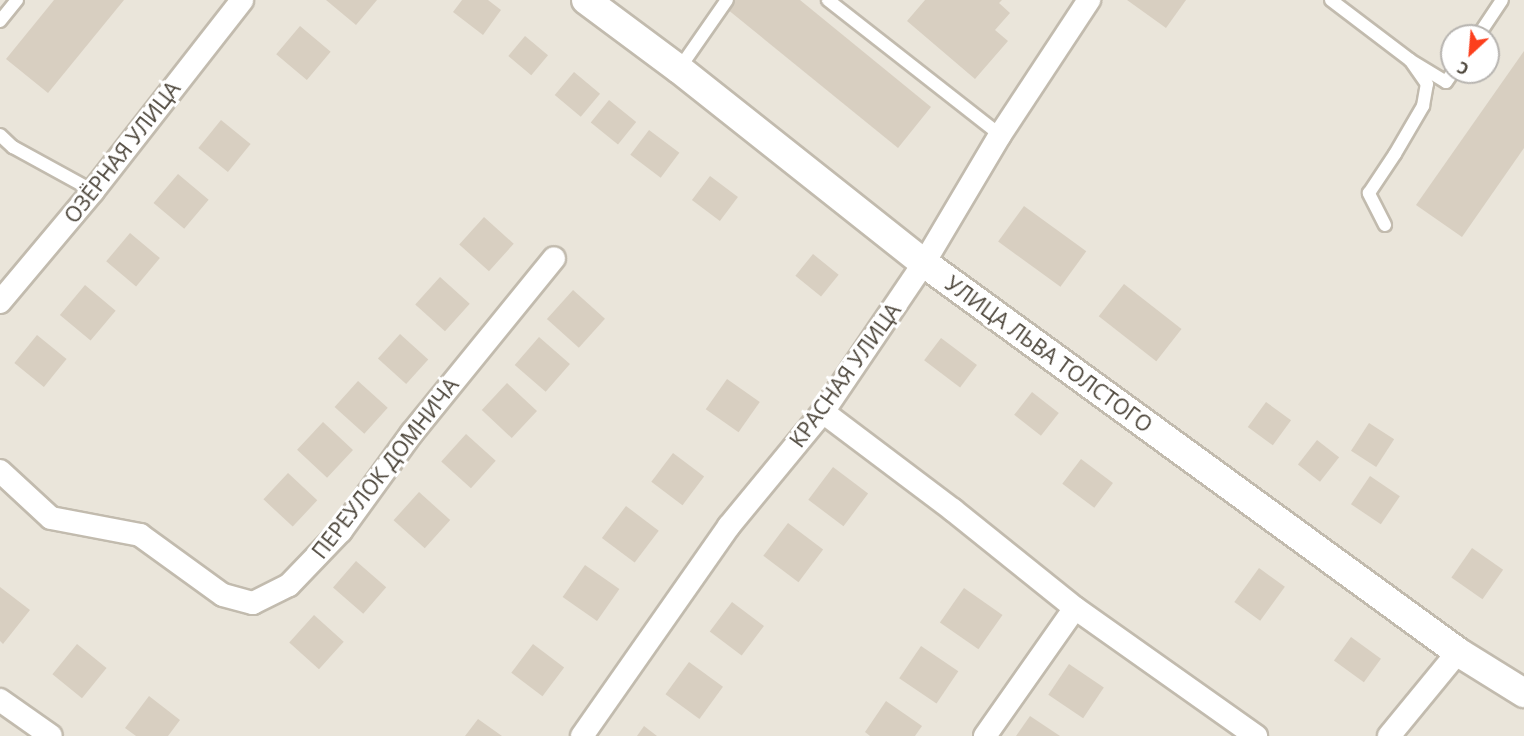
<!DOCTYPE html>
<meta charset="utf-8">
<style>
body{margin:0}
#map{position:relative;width:1524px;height:736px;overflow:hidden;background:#f6f3ec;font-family:"Open Sans",sans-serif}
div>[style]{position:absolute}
.residential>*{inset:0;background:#eae5da}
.building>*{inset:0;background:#d8cfc1;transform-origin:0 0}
.roads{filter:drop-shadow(2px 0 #c2bbae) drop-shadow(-2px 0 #c2bbae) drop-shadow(0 2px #c2bbae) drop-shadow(0 -2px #c2bbae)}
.service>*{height:12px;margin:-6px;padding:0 6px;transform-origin:6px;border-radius:6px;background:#fff}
.minor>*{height:22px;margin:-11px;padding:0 11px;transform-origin:11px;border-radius:11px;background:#fff}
.tertiary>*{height:28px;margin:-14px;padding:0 14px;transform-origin:14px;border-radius:14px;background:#fff}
span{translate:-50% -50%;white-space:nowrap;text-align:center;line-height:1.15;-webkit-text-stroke:6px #fff;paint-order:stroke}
.street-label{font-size:21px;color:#4b4439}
.north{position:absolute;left:1440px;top:24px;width:60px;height:60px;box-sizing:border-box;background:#fff;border:2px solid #b7b4b0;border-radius:50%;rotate:206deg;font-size:16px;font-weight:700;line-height:24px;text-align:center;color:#4b4439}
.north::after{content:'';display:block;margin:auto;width:21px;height:27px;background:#fc3f1d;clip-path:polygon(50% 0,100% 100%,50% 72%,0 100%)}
</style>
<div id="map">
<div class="residential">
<div style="clip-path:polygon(evenodd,0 0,1524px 0,1524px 736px,0 736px,0 0,1452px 36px,1488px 36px,1488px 72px,1452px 72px,1452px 36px)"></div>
</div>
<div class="building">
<div style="clip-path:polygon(54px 0,124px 0,48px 93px,6px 59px)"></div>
<div style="clip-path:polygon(326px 0,377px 0,356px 25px)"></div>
<div style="clip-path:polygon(462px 0,488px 0,501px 10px,483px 35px,453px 12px)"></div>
<div style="clip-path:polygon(734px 0,800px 0,931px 107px,898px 148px,727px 9px)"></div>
<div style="clip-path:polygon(925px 0,1002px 0,999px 3px,1010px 13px,995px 30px,1008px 41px,975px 79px,907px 21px)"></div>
<div style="clip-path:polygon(1127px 0,1186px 0,1166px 28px)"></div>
<div style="left:300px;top:26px;width:40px;height:37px;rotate:40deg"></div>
<div style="left:525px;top:36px;width:30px;height:26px;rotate:40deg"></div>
<div style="clip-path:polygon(1524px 51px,1524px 148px,1462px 237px,1416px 205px)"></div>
<div style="left:574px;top:72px;width:34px;height:30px;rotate:40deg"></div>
<div style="left:609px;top:100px;width:35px;height:29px;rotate:39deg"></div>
<div style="left:221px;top:120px;width:38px;height:36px;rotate:39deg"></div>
<div style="left:649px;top:130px;width:38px;height:31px;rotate:37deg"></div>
<div style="left:178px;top:174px;width:40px;height:38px;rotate:40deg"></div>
<div style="left:710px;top:176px;width:35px;height:30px;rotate:37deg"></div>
<div style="left:1024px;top:206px;width:77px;height:44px;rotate:36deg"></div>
<div style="left:484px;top:217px;width:40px;height:37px;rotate:42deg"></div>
<div style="left:130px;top:233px;width:39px;height:37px;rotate:40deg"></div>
<div style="left:813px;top:254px;width:33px;height:28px;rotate:39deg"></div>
<div style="left:440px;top:277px;width:40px;height:37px;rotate:42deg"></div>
<div style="left:1124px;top:284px;width:73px;height:41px;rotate:38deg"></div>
<div style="left:85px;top:285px;width:40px;height:39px;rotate:40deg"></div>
<div style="left:573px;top:290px;width:43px;height:39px;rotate:42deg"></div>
<div style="left:400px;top:334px;width:38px;height:33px;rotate:42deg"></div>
<div style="left:37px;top:335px;width:38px;height:36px;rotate:39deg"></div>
<div style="left:539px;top:337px;width:41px;height:37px;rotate:41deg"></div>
<div style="left:941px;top:338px;width:45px;height:28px;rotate:37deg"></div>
<div style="left:727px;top:379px;width:40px;height:37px;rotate:35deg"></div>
<div style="left:358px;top:381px;width:40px;height:35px;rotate:42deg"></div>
<div style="left:507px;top:383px;width:41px;height:37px;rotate:43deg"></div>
<div style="left:1032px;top:392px;width:34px;height:29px;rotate:38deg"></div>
<div style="left:1266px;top:402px;width:31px;height:31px;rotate:36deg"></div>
<div style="left:323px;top:422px;width:41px;height:38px;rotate:43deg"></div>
<div style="left:1369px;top:423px;width:30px;height:33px;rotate:33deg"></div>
<div style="left:466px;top:434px;width:40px;height:37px;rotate:42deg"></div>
<div style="left:1317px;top:440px;width:28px;height:31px;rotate:38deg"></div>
<div style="left:673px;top:453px;width:39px;height:36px;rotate:37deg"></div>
<div style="left:1081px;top:459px;width:40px;height:31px;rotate:37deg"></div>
<div style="left:833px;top:467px;width:44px;height:41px;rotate:37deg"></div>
<div style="left:288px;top:473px;width:40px;height:36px;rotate:43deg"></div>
<div style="left:1370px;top:476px;width:36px;height:34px;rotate:34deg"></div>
<div style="left:419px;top:492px;width:42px;height:38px;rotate:42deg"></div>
<div style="left:626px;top:506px;width:41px;height:40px;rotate:37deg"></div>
<div style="left:788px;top:523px;width:44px;height:41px;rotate:37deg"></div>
<div style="left:1472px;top:548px;width:38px;height:36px;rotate:35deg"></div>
<div style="left:356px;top:561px;width:40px;height:35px;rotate:41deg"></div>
<div style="left:585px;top:565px;width:42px;height:39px;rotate:35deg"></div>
<div style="left:1259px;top:568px;width:32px;height:42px;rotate:36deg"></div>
<div style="clip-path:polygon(0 587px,30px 610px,3px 644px,0 641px)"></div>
<div style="left:964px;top:588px;width:47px;height:42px;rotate:35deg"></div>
<div style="left:732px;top:602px;width:40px;height:37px;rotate:37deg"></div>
<div style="left:314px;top:615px;width:40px;height:37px;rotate:42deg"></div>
<div style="left:1351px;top:637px;width:37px;height:29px;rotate:36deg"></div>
<div style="left:77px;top:644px;width:38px;height:39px;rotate:39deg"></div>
<div style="left:533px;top:644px;width:39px;height:36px;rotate:37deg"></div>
<div style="left:921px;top:646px;width:45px;height:39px;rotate:34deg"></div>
<div style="left:689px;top:662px;width:42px;height:40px;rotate:36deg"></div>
<div style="left:1069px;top:664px;width:42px;height:37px;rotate:34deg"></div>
<div style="clip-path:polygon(149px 696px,180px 720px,168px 736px,136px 736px,125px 728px)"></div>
<div style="clip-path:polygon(886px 701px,922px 726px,915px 736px,870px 736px,865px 732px)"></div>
<div style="clip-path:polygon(1030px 716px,1060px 736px,1016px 736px)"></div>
<div style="clip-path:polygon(478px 719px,502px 736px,465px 736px)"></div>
<div style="clip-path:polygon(644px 726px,657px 736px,637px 736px)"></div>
</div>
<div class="roads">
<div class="service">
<div style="left:828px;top:0;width:219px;rotate:38.1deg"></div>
<div style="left:1331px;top:0;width:99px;rotate:37.2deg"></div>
<div style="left:1410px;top:60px;width:42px;rotate:31.4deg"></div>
<div style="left:1446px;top:82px;width:12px;rotate:-55deg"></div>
<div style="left:0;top:21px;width:27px;rotate:-51deg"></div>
<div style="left:1478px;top:36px;width:43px;rotate:-56.3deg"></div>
<div style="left:679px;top:69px;width:84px;rotate:-55.2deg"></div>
<div style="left:0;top:135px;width:18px;rotate:43deg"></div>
<div style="left:13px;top:147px;width:91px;rotate:28.8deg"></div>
<div style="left:1385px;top:225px;width:36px;rotate:-117deg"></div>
<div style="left:1369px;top:193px;width:47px;rotate:-56.3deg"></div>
<div style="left:1395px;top:154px;width:56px;rotate:-59.7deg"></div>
<div style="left:1423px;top:106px;width:22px;rotate:-80deg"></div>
<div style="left:1427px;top:84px;width:29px;rotate:-125deg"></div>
</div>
<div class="minor">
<div style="left:0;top:302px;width:145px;rotate:-50deg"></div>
<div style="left:93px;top:191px;width:242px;rotate:-52deg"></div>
<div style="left:823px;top:412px;width:163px;rotate:37deg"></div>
<div style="left:953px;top:510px;width:156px;rotate:38.8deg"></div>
<div style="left:1075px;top:608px;width:222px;rotate:35.3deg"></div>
<div style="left:0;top:471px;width:69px;rotate:42.7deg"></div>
<div style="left:51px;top:518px;width:91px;rotate:10.8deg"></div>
<div style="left:140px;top:535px;width:102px;rotate:35.9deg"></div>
<div style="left:223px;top:595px;width:31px;rotate:15deg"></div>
<div style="left:253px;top:603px;width:40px;rotate:-26.6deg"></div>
<div style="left:289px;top:585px;width:75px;rotate:-46.1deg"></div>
<div style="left:341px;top:531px;width:121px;rotate:-54.1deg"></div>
<div style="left:412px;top:433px;width:225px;rotate:-50.9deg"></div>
<div style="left:0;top:700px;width:62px;rotate:35.2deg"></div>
<div style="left:582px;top:736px;width:256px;rotate:-55deg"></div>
<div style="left:729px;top:526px;width:148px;rotate:-50.5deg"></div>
<div style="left:823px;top:412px;width:180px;rotate:-55.9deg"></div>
<div style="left:924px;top:263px;width:149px;rotate:-59.3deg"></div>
<div style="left:1000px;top:135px;width:162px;rotate:-56.6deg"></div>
<div style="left:985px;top:736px;width:156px;rotate:-54.9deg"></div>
<div style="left:1389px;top:736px;width:109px;rotate:-50.6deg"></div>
</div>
<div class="tertiary">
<div style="left:586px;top:0;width:116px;rotate:36.6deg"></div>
<div style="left:679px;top:69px;width:313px;rotate:38.4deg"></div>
<div style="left:924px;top:263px;width:661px;rotate:36.07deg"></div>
<div style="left:1458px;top:652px;width:78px;rotate:31.8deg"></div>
</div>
</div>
<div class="street-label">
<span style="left:122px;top:152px;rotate:-52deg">ОЗЁРНАЯ УЛИЦА</span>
<span style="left:1049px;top:354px;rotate:36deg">УЛИЦА ЛЬВА ТОЛСТОГО</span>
<span style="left:845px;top:375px;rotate:-54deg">КРАСНАЯ УЛИЦА</span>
<span style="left:385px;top:468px;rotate:-52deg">ПЕРЕУЛОК ДОМНИЧА</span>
</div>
<div class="north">С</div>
</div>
